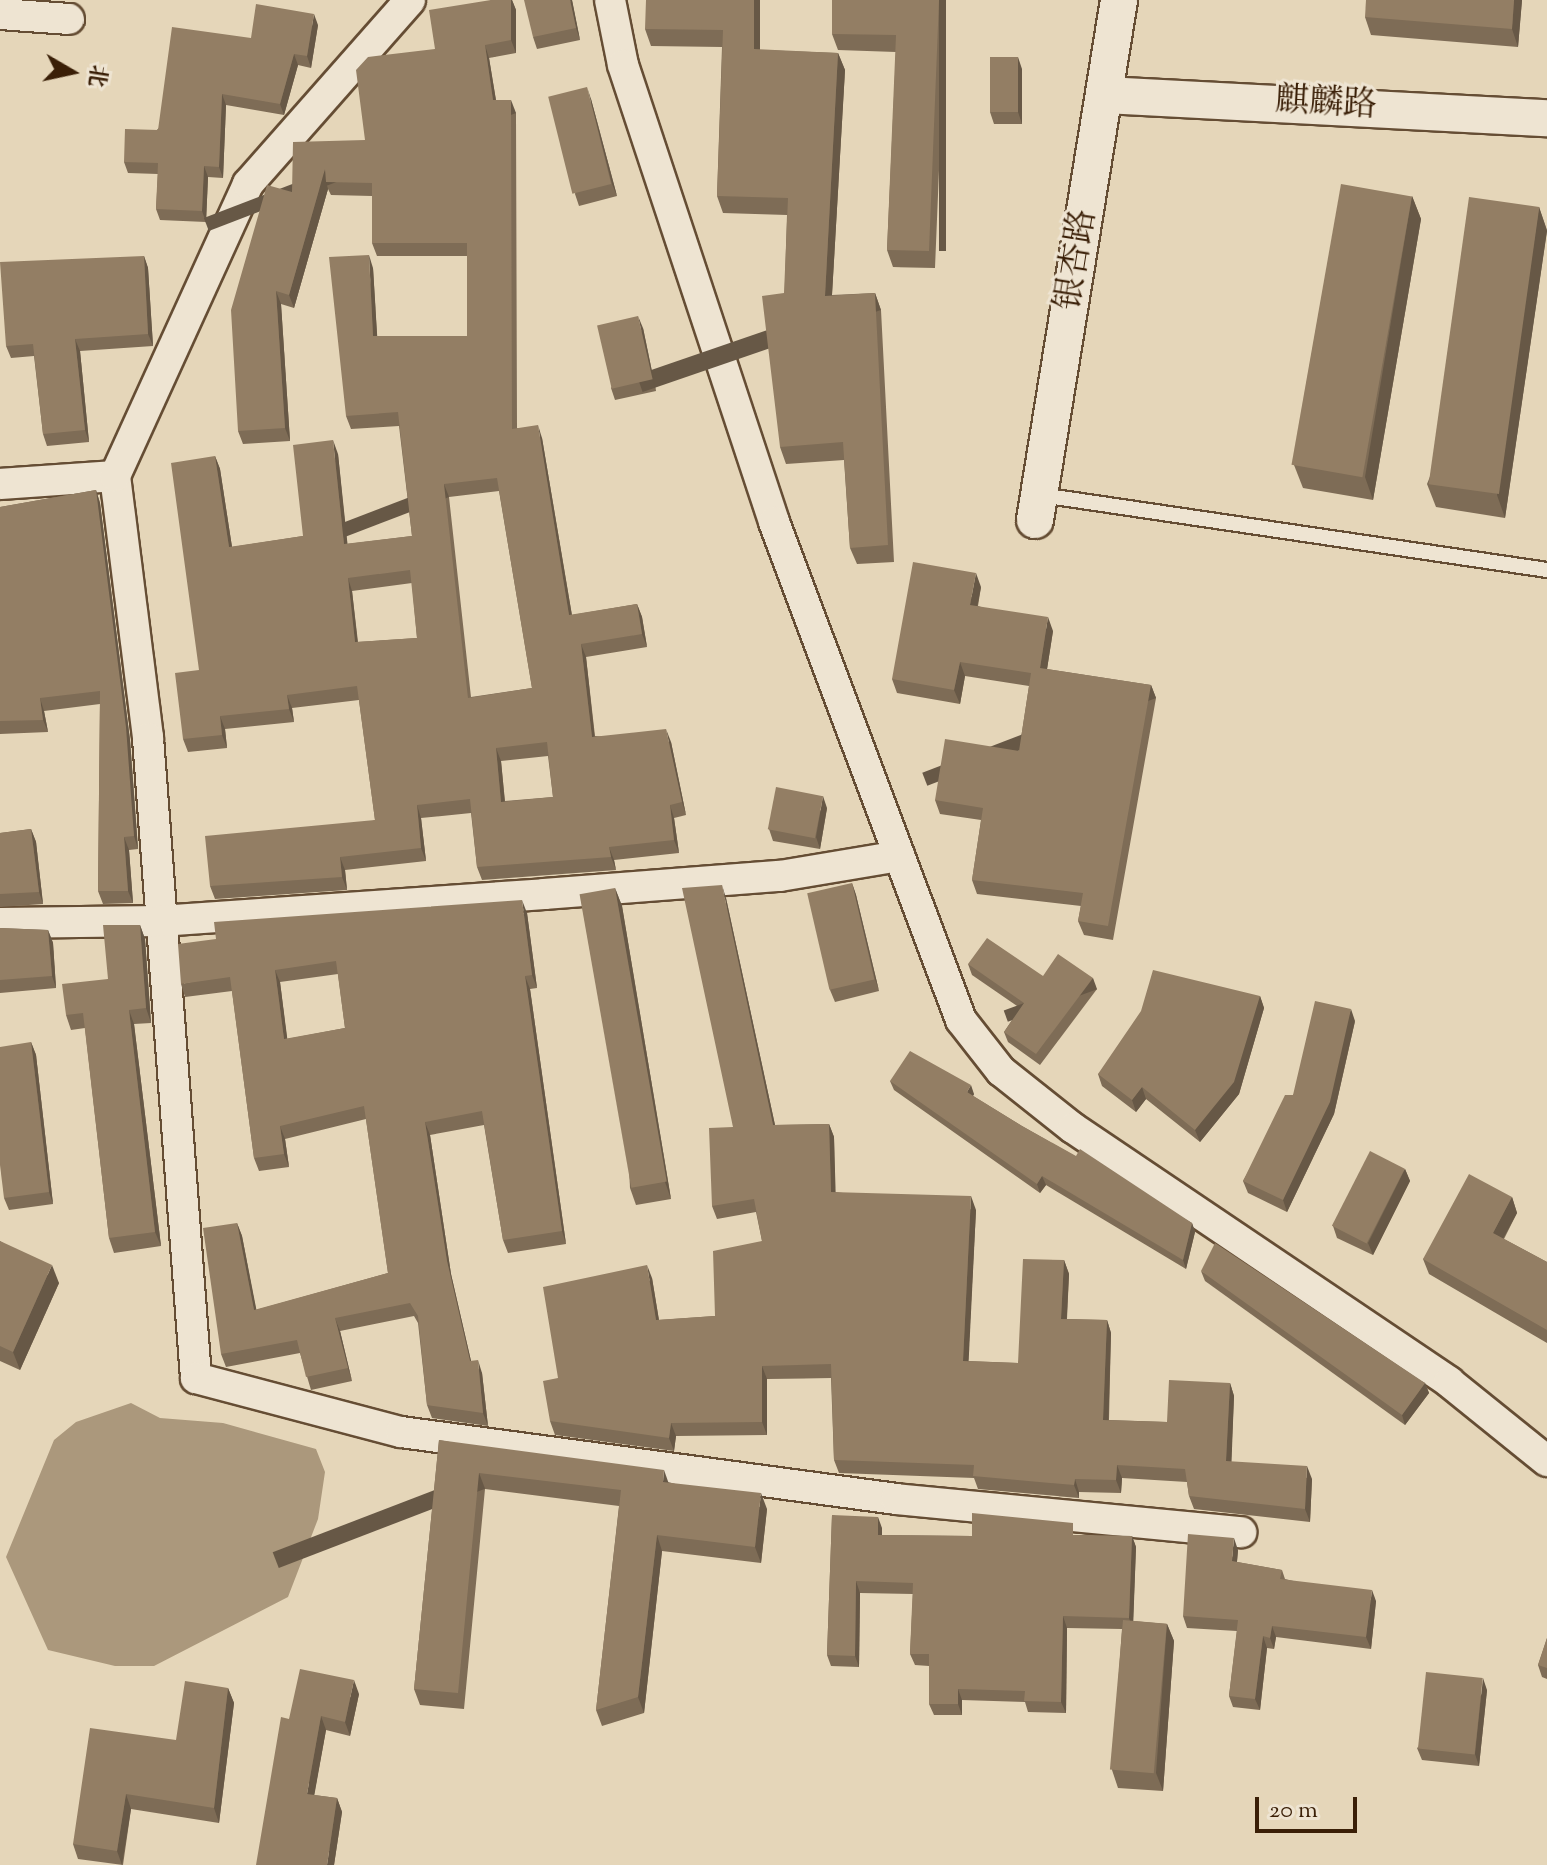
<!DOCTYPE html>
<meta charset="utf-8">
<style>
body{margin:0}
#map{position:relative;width:1547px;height:1865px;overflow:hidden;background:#e5d6b9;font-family:"Sorts Mill Goudy","Noto Serif SC",serif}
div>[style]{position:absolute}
.water>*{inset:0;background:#ab987c}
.roads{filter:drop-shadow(2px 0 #654d34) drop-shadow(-2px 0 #654d34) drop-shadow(0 2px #654d34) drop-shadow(0 -2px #654d34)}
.service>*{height:14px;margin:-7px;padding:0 7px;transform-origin:7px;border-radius:7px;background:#eee4d2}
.minor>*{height:30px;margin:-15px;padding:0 15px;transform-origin:15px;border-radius:15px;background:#eee4d2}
.tertiary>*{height:36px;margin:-18px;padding:0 18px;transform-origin:18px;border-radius:18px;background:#eee4d2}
.wall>*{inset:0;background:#7e6c56}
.shaded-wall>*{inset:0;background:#675846;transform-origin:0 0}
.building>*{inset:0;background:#937e64;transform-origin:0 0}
span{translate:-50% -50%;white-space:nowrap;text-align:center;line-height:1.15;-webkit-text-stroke:6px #eee4d2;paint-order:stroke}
.street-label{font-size:34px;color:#3a1f07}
.north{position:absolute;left:32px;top:32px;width:80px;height:80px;-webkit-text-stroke:6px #eee4d2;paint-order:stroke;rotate:99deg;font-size:22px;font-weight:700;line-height:32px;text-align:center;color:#3a1f07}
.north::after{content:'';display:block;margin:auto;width:28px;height:36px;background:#3a1f07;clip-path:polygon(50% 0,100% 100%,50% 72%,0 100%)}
.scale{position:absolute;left:1255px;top:1797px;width:102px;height:36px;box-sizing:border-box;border:4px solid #3a1f07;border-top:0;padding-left:10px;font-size:24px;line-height:28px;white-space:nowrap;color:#3a1f07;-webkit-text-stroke:6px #eee4d2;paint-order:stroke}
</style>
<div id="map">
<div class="water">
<div style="clip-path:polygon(131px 1403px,160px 1418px,223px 1423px,316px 1449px,325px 1472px,318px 1519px,288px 1597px,154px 1666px,115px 1666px,48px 1650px,6px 1557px,54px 1440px,76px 1422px)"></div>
</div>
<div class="roads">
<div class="service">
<div style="left:1041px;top:495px;width:512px;rotate:8.43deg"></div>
</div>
<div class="minor">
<div style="left:610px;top:0;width:66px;rotate:78.7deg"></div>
<div style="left:623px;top:65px;width:481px;rotate:71.7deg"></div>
<div style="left:774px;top:522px;width:532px;rotate:69.42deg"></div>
<div style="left:961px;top:1020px;width:65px;rotate:51.9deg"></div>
<div style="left:1001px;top:1071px;width:92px;rotate:38.4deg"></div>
<div style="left:1073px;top:1128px;width:454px;rotate:34deg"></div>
<div style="left:1449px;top:1382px;width:126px;rotate:38.9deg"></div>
<div style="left:0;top:14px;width:69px;rotate:4.1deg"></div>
<div style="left:115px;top:476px;width:264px;rotate:82.8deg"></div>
<div style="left:148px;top:738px;width:642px;rotate:85.71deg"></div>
<div style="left:196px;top:1378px;width:212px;rotate:14.8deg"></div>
<div style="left:401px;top:1432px;width:500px;rotate:7.7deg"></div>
<div style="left:896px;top:1499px;width:347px;rotate:5.5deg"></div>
<div style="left:0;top:484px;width:115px;rotate:-4deg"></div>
<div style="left:115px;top:476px;width:321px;rotate:-65.5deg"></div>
<div style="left:248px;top:184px;width:245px;rotate:-48.6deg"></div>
<div style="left:0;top:923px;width:160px;rotate:-0.7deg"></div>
<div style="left:160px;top:921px;width:385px;rotate:-4deg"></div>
<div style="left:544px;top:894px;width:237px;rotate:-4.4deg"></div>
<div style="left:780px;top:876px;width:121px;rotate:-9.5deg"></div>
</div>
<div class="tertiary">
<div style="left:1104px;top:95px;width:444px;rotate:3deg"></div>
<div style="left:1035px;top:520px;width:527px;rotate:-80.82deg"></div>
</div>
</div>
<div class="wall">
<div style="clip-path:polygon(evenodd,491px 0,512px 0,516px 10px,516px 53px,489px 58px,496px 100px,516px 113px,517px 428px,542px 438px,572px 615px,637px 604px,642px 617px,647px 647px,586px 657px,595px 736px,671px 742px,686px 815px,674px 818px,679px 853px,614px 860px,616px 870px,482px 880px,477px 867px,471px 813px,421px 818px,426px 861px,345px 870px,347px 890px,215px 899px,210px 886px,375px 820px,359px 700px,292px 708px,294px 722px,225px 729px,227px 748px,188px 752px,183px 739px,199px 670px,215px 456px,220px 469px,232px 547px,303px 536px,338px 454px,347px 544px,412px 536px,399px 426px,351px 429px,346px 416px,373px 268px,377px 336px,467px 336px,467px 256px,377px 256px,372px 243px,372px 196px,331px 195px,328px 189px,294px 308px,281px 304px,290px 441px,243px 444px,238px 431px,292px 192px,365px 140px,435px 49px,491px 0,499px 491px,532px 688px,471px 697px,449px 497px,499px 491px,491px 0,412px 583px,417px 638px,358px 642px,352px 591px,412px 583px,491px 0,548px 756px,553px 797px,505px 801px,501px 761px,548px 756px)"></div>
<div style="clip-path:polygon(572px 0,580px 40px,537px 49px,533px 37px)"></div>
<div style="clip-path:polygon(760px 0,760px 50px,838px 53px,845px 70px,832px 295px,875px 293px,881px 310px,894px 562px,857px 564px,850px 548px,844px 460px,786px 464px,780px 447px,787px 215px,723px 213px,717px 196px,722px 47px,651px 46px,645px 29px)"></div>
<div style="clip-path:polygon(832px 0,946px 0,935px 268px,893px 267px,887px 250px,896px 52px,838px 50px,832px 34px)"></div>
<div style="clip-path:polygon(1522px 0,1518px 47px,1371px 35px,1365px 17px)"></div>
<div style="clip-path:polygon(318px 25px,311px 68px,298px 65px,284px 115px,226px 105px,223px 178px,208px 177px,206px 222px,160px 220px,156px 209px,158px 174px,128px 173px,124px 162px,251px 38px)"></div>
<div style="clip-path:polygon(1022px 69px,1022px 124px,994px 124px,990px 112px)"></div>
<div style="clip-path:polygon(591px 99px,617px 196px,579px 206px,575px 194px)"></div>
<div style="clip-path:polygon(1412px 196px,1421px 219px,1373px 500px,1303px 488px,1294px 465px)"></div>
<div style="clip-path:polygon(1539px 207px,1547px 230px,1505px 518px,1436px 507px,1427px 484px)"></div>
<div style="clip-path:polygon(144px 256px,148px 268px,153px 346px,80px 351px,89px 442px,47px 446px,43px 434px,34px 356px,11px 358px,6px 346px)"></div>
<div style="clip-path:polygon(643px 328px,656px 391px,615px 400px,611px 388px)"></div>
<div style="clip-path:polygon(96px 490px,100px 503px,130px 740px,138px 849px,129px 850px,133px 903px,103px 904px,98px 891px,100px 704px,44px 711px,48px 732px,0 734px,0 507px)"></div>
<div style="clip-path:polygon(981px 587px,978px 606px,1053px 631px,1047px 669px,1151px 685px,1156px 698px,1113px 940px,1084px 935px,1078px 921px,1081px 906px,977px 894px,972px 880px,981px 820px,940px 814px,935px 800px,1019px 751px,1029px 686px,965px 676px,960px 704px,897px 693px,892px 679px)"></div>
<div style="clip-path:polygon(827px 808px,820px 849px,773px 841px,769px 829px)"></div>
<div style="clip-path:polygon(31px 829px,36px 842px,43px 904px,0 907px,0 833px)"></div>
<div style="clip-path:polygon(852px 883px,856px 895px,879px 991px,835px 1002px,830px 990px)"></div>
<div style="clip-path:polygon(615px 888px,622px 906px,671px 1199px,636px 1205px,630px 1188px)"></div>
<div style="clip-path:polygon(726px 898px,775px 1125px,829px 1124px,834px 1137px,835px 1192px,976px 1210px,968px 1361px,1018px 1363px,1064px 1260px,1069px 1274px,1067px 1319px,1107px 1320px,1111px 1333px,1109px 1420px,1167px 1422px,1230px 1383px,1234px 1396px,1231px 1462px,1312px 1479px,1310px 1522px,1194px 1509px,1189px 1496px,1187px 1482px,1122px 1478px,1121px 1493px,1079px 1492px,1079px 1498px,978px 1489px,974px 1478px,839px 1473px,834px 1460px,831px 1378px,767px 1379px,767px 1435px,676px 1436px,674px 1451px,555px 1435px,550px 1421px,558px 1378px,652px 1278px,659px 1320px,715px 1316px,762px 1241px,756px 1212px,717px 1219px,712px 1206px,733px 1127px)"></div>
<div style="clip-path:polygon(evenodd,527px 913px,537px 988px,530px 989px,566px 1244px,508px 1253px,503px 1240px,484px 1125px,430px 1135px,451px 1274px,471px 1361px,482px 1373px,488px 1426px,432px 1418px,427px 1405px,418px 1323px,414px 1316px,340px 1331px,352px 1381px,311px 1390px,300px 1353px,226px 1367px,221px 1354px,237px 1223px,242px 1236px,256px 1310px,388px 1273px,366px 1119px,285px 1139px,289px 1167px,259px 1171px,254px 1158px,232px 991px,185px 997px,181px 984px,527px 913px,338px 974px,345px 1028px,287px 1039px,280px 982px,338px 974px)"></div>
<div style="clip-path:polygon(140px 925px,145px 939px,151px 1023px,134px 1024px,161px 1246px,114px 1253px,109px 1238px,85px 1028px,71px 1030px,66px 1015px,108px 979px)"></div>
<div style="clip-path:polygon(0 928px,48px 930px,53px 943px,56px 988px,0 993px)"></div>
<div style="clip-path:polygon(968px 964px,1043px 976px,1097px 989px,1040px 1065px,1008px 1042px,1004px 1032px,1020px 1008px,972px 975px)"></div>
<div style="clip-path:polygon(1260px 996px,1264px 1008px,1239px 1094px,1200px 1142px,1146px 1099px,1136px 1112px,1102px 1086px,1098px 1074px)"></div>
<div style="clip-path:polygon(1355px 1021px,1334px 1114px,1287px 1212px,1248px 1193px,1243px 1181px,1293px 1095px)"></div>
<div style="clip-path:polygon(31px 1042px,36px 1055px,53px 1204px,9px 1210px,4px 1198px)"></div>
<div style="clip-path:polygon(890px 1081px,974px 1094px,973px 1096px,1022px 1126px,1192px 1223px,1195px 1232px,1186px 1269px,1046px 1185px,1040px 1193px,894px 1090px)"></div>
<div style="clip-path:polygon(1405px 1169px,1410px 1181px,1373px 1255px,1337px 1238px,1333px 1226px)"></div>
<div style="clip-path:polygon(1512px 1197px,1517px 1213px,1504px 1239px,1547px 1262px,1547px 1343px,1429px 1274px,1423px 1259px)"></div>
<div style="clip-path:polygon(0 1241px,59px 1283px,20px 1370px,0 1361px)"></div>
<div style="clip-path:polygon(1201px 1271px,1425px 1383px,1429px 1393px,1405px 1425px,1205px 1281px)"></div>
<div style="clip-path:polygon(439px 1440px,668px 1482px,767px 1509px,761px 1563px,662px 1551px,644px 1713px,602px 1726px,596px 1710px,619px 1506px,485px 1489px,464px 1709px,420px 1705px,414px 1689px)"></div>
<div style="clip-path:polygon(832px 1515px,882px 1528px,882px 1535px,972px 1536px,1078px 1535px,1132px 1536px,1136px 1547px,1133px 1621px,1167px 1624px,1174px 1641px,1163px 1791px,1118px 1788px,1112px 1770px,1122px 1629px,1067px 1628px,1066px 1713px,1028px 1712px,1025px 1702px,962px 1700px,962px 1715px,934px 1715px,929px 1704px,929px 1666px,915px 1665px,910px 1654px,913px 1594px,860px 1593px,859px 1667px,831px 1666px,827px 1655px)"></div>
<div style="clip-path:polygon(1238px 1550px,1237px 1562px,1282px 1570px,1285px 1579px,1376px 1601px,1371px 1649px,1276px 1637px,1274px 1649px,1267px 1648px,1260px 1710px,1233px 1707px,1229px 1696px,1237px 1631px,1187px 1628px,1183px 1616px)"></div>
<div style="clip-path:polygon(1547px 1638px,1547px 1679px,1542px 1677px,1538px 1665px)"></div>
<div style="clip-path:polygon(228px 1688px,234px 1703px,219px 1823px,131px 1809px,123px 1865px,78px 1859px,73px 1844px)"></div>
<div style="clip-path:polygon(1487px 1690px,1479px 1766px,1422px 1760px,1417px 1748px)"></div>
<div style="clip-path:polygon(359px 1694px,350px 1736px,326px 1730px,314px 1795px,337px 1798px,342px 1812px,334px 1865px,289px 1719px)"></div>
</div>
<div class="shaded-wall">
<div style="clip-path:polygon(511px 0,512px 0,516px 10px,516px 53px,511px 40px)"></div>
<div style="clip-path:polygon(570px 0,572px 0,580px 40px,576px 28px)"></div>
<div style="clip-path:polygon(754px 0,760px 0,760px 66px,754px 49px)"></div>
<div style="left:939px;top:0;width:7px;height:251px"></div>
<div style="clip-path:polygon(1514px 0,1522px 0,1518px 47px,1512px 29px)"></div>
<div style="clip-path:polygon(314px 14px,318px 25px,311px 68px,307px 56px)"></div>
<div style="clip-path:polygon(485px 45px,489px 58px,498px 113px,493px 100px)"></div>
<div style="clip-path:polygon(838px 53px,845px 70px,831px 312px,825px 296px)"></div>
<div style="clip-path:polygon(294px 54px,298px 65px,284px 115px,280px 104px)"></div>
<div style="clip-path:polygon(1018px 57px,1022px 69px,1022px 124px,1018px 112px)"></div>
<div style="clip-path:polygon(587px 87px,591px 99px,617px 196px,612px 184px)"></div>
<div style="clip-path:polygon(222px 94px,226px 105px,223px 178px,219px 167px)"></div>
<div style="left:511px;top:100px;width:14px;height:329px;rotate:69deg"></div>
<div style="clip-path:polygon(204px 166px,208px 177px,206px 222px,202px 211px)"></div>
<div style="clip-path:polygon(325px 169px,326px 182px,328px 189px,294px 308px,289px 295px)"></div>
<div style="clip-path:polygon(1412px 196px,1421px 219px,1373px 500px,1365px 477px)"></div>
<div style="clip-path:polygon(1539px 207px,1547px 231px,1505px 518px,1497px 495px)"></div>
<div style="clip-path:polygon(369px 255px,373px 268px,378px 349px,373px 336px)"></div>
<div style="clip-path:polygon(144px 256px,148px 268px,153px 346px,148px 334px)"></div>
<div style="clip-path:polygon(276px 291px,281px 304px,290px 441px,285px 428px)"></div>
<div style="left:875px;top:293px;width:18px;height:252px;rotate:71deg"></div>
<div style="clip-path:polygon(638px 316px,643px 328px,656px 391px,652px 379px)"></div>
<div style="clip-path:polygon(75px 339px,80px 351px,89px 442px,85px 430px)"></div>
<div style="clip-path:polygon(538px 425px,542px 438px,574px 628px,569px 615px)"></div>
<div style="clip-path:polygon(333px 440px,338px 454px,349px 558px,344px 544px)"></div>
<div style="clip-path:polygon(215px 456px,220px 469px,234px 560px,229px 547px)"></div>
<div style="left:444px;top:484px;width:14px;height:215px;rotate:69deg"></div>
<div style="clip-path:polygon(96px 490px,100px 503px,130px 740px,138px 849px,134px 836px)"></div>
<div style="clip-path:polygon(976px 573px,981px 587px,975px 618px,970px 605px)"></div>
<div style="clip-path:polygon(348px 578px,352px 591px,359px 655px,355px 642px)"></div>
<div style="clip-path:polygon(637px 604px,642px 617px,647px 647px,642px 634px)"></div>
<div style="clip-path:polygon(1048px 617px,1053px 631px,1045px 682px,1040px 668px)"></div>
<div style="clip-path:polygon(581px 644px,586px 657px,596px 750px,592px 737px)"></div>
<div style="clip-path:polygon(960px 662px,965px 676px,960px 704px,954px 690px)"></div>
<div style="left:1151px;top:685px;width:14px;height:245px;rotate:69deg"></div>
<div style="clip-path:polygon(287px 695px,292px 708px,294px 722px,289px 709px)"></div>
<div style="clip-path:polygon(40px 698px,44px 711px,48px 732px,43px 720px)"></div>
<div style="clip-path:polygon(220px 716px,225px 729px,227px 748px,222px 735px)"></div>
<div style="clip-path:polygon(666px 729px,671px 742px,686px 815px,682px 802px)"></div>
<div style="clip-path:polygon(496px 748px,501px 761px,506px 815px,501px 802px)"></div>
<div style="clip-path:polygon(823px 796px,827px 808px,820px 849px,816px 837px)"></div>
<div style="clip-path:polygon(417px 805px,421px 818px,426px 861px,421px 848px)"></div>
<div style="clip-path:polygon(670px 805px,674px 818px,679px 853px,674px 840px)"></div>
<div style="clip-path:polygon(31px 829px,36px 842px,43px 904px,39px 892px)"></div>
<div style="clip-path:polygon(124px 837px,129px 850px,133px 903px,128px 891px)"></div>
<div style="clip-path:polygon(609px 847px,614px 860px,616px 870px,611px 857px)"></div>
<div style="clip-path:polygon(340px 857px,345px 870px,347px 890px,342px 877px)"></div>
<div style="clip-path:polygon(852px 883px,856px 895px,879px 991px,875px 979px)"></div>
<div style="clip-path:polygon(722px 885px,726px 898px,778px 1139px,773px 1125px)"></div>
<div style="clip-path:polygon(615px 888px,622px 906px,671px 1199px,665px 1182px)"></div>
<div style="clip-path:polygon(522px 900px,527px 913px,537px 988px,532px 975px)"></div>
<div style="clip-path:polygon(140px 925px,145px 939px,151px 1023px,146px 1008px)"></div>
<div style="clip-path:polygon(48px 930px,53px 943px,56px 988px,52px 976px)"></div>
<div style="clip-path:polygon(275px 970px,280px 982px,289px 1052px,284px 1039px)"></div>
<div style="clip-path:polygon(525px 976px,530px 989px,566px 1244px,562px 1231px)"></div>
<div style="left:1093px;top:978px;width:12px;height:95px;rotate:70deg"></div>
<div style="clip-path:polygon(1260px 996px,1264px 1008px,1239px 1094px,1200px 1142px,1195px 1130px)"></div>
<div style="clip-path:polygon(1351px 1009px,1355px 1021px,1334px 1114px,1287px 1212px,1283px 1200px)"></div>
<div style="clip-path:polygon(129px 1010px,134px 1024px,161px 1246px,155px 1232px)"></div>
<div style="clip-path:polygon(31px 1042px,36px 1055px,53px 1204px,49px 1192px)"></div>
<div style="clip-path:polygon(971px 1085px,974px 1094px,970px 1101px,967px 1092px)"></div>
<div style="clip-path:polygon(1142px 1087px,1146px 1099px,1136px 1112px,1132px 1100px)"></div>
<div style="clip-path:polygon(425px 1122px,430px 1135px,451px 1274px,474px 1374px,470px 1361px,447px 1261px)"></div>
<div style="clip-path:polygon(829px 1124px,834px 1137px,836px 1205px,831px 1192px)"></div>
<div style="clip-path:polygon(280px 1126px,285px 1139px,289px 1167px,284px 1154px)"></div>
<div style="clip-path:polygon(1405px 1169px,1410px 1181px,1373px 1255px,1368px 1243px)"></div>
<div style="clip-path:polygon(1042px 1176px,1046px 1185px,1040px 1193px,1037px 1184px)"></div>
<div style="clip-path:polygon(971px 1196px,976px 1210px,968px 1374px,963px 1361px)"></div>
<div style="clip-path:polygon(1512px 1197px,1517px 1213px,1498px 1248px,1493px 1233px)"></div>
<div style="clip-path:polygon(237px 1223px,242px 1236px,259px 1323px,254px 1310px)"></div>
<div style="clip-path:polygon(1192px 1223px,1195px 1232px,1186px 1269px,1183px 1260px)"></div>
<div style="clip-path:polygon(1064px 1260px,1069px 1274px,1066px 1332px,1061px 1319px)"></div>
<div style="clip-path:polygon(52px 1265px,59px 1283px,20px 1370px,13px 1352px)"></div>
<div style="clip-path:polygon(647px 1265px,652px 1278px,661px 1333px,656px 1320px)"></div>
<div style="clip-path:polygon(335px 1318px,340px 1331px,352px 1381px,348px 1368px)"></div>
<div style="clip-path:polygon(1107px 1320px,1111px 1333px,1108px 1433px,1103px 1420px)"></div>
<div style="clip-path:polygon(478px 1360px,482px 1373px,488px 1426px,483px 1413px)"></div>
<div style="clip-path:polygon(762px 1366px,767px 1379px,767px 1435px,762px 1422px)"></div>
<div style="clip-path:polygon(1230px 1383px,1234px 1396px,1231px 1475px,1226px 1461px)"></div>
<div style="clip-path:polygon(1425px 1383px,1429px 1393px,1405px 1425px,1402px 1415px)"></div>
<div style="clip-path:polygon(671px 1423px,676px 1436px,674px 1451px,669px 1438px)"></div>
<div style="clip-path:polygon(1117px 1465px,1122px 1478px,1121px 1493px,1116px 1480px)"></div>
<div style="clip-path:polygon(1307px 1466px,1312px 1479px,1310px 1522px,1305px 1509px)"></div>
<div style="clip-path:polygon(664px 1470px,670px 1487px,663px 1482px)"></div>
<div style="left:479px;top:1473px;width:17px;height:221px;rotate:69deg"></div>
<div style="clip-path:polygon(1075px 1479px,1079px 1492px,1079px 1498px,1074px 1485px)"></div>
<div style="clip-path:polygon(761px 1493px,767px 1509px,761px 1563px,755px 1547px)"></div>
<div style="clip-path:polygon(878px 1517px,882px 1528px,882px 1546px,878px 1535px)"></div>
<div style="clip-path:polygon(657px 1535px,662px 1551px,644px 1713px,638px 1697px)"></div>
<div style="clip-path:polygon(1132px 1536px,1136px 1547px,1133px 1629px,1129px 1618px)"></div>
<div style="clip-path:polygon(1234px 1538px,1238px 1550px,1236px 1572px,1232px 1561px)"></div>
<div style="clip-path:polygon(856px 1581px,860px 1593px,859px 1667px,855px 1656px)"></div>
<div style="clip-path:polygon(1372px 1590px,1376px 1601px,1371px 1649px,1366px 1637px)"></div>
<div style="clip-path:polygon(1063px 1616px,1067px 1628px,1066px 1713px,1061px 1702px)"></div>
<div style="clip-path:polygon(1167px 1624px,1174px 1641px,1163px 1791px,1156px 1773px)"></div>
<div style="clip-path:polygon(1272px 1626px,1276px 1637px,1274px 1649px,1270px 1638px)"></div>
<div style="clip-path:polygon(1263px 1636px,1267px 1648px,1260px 1710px,1255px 1699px)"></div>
<div style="clip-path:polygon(1483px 1678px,1487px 1690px,1479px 1766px,1475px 1754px)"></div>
<div style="clip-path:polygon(354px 1680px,359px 1694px,350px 1736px,345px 1722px)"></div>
<div style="clip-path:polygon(228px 1688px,234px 1703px,219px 1823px,214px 1808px)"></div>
<div style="clip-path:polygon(958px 1689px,962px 1700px,962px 1715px,958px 1704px)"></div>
<div style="clip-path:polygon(321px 1716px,326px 1730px,312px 1808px,307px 1794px)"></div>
<div style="clip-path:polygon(126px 1794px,131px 1809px,122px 1865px,117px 1851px)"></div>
<div style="clip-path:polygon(337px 1798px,342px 1812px,334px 1865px,327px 1865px)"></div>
</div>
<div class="building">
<div style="clip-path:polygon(evenodd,491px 0,511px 0,511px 40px,485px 45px,493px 100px,511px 100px,512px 429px,538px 425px,569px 615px,637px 604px,642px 634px,581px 644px,592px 737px,666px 729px,682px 802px,670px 805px,674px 840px,609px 847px,611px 857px,477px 867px,470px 799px,417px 805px,421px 848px,340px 857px,342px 877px,210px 886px,205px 836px,375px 820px,357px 686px,287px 695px,289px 709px,220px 716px,222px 735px,183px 739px,175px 673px,199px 670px,171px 463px,215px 456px,229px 547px,303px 536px,293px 445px,333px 440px,344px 544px,412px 536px,398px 412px,346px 416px,329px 257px,369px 255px,373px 336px,467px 336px,467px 243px,372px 243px,372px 183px,326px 182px,325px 169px,289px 295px,276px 291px,285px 428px,238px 431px,231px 310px,267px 185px,292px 192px,293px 142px,365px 140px,356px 70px,368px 57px,435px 49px,429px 10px,491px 0,497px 478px,532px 688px,468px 698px,444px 484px,497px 478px,491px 0,410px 570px,417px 638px,355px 642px,348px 578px,410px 570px,491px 0,547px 742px,553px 797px,501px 802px,496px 748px,547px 742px)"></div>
<div style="clip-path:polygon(524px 0,570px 0,576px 28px,533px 37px)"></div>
<div style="clip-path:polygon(646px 0,754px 0,754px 49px,838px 53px,825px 296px,875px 293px,888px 545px,850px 548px,843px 442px,780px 447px,762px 296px,784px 293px,788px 198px,717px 196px,723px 30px,645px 29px)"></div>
<div style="clip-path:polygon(832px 0,939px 0,929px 251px,887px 250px,896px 35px,832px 34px)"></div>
<div style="clip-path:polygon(1366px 0,1514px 0,1512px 29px,1365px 17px)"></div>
<div style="clip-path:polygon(256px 4px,314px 14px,307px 56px,294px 54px,280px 104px,222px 94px,219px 167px,204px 166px,202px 211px,156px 209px,158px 163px,124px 162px,125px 129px,158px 130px,172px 27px,251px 38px)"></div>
<div style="left:990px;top:57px;width:28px;height:55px"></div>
<div style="left:587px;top:87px;width:100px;height:40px;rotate:76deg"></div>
<div style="left:1341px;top:184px;width:72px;height:285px;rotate:10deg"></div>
<div style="left:1469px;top:197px;width:71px;height:290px;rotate:8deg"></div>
<div style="clip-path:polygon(144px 256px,148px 334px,75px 339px,85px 430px,43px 434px,33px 344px,6px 346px,0 262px)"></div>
<div style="left:638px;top:316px;width:65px;height:42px;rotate:77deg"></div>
<div style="clip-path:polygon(96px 490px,126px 727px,134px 836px,124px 837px,128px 891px,98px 891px,100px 691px,40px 698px,43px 720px,0 721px,0 507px)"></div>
<div style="clip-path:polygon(913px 562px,976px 573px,970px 605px,1048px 617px,1040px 668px,1151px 685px,1108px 926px,1078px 921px,1083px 893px,972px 880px,983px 808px,935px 800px,945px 739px,1019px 751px,1031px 673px,960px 662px,954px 690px,892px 679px)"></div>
<div style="left:776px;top:787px;width:48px;height:43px;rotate:11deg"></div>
<div style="clip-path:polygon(31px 829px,39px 892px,0 894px,0 833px)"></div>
<div style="left:852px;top:883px;width:99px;height:46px;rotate:77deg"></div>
<div style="clip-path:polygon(722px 885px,773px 1125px,829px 1124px,831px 1192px,971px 1196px,963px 1361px,1018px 1363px,1023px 1259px,1064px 1260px,1061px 1319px,1107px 1320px,1103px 1420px,1167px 1422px,1169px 1380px,1230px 1383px,1226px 1461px,1307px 1466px,1305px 1509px,1189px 1496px,1185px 1469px,1117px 1465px,1116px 1480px,1075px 1479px,1074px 1485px,973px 1476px,974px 1465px,834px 1460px,831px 1364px,762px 1366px,762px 1422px,671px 1423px,669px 1438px,550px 1421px,543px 1381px,558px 1378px,543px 1287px,647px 1265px,656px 1320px,715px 1316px,713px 1251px,762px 1241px,754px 1199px,712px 1206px,709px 1128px,733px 1127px,682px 888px)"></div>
<div style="left:615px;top:888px;width:298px;height:36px;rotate:80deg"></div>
<div style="clip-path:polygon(evenodd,522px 900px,532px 975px,525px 976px,562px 1231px,503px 1240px,482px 1111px,425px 1122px,447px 1261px,470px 1361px,478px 1360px,483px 1413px,427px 1405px,418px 1316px,410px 1303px,335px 1318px,348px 1368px,306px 1377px,297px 1340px,221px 1354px,203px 1228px,237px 1223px,254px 1310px,388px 1273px,364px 1106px,280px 1126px,284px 1154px,254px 1158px,230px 977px,181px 984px,178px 944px,216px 939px,214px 922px,522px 900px,336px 961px,345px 1028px,284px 1039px,275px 970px,336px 961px)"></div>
<div style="clip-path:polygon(103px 925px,140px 925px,146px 1008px,129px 1010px,155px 1232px,109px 1238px,83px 1013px,66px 1015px,62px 984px,108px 979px)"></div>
<div style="clip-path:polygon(0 928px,48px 930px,52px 976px,0 980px)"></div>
<div style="clip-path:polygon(987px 938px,1043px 976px,1058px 954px,1093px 978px,1036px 1054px,1004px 1032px,1024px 1003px,968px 964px)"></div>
<div style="clip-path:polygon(1153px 970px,1260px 996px,1234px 1082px,1195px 1130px,1142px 1087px,1132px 1100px,1098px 1074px,1141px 1011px)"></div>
<div style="clip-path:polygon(1315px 1001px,1351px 1009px,1330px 1102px,1283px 1200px,1243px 1181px,1285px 1095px,1293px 1095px)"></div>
<div style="clip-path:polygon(31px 1042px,49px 1192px,4px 1198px,0 1165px,0 1047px)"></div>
<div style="clip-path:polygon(910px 1051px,971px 1085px,967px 1092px,1022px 1126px,1076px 1156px,1080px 1149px,1192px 1223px,1183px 1260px,1042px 1176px,1037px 1184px,890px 1081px)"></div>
<div style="left:1370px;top:1151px;width:39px;height:84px;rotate:27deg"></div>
<div style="clip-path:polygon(1469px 1174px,1512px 1197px,1493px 1233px,1547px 1262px,1547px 1330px,1423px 1259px)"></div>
<div style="clip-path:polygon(0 1241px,52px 1265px,13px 1352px,0 1346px)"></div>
<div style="clip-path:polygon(1215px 1243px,1425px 1383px,1402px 1415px,1201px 1271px)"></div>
<div style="clip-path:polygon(439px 1440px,664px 1470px,663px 1482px,761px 1493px,755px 1547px,657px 1535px,638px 1697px,596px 1710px,621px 1490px,479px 1473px,458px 1693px,414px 1689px)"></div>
<div style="clip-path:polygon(972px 1513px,1073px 1523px,1073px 1535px,1132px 1536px,1129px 1618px,1063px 1616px,1061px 1702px,1024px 1701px,1025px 1691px,958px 1689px,958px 1704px,929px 1704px,929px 1654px,910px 1654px,913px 1583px,856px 1581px,855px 1656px,827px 1655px,832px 1515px,878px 1517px,878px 1535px,972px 1536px)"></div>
<div style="clip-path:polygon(1188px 1534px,1234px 1538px,1232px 1561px,1282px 1570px,1280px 1579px,1372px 1590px,1366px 1637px,1272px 1626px,1270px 1638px,1263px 1636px,1255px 1699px,1229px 1696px,1238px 1620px,1183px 1616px)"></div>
<div style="left:1123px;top:1620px;width:44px;height:150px;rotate:5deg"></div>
<div style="clip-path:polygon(1547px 1638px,1547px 1668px,1538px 1665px)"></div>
<div style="clip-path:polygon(300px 1669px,354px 1680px,345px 1722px,321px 1716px,307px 1794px,337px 1798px,327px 1865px,256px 1865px,281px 1717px,289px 1719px)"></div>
<div style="left:1426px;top:1672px;width:57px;height:77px;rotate:6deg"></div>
<div style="clip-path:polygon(185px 1681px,228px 1688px,214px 1808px,126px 1794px,117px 1851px,73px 1844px,90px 1728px,176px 1740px)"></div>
</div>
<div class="street-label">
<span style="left:1326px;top:104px;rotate:3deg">麒麟路</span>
<span style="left:1077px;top:260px;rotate:-81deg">银杏路</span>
</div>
<div class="north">北</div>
<div class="scale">20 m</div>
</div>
